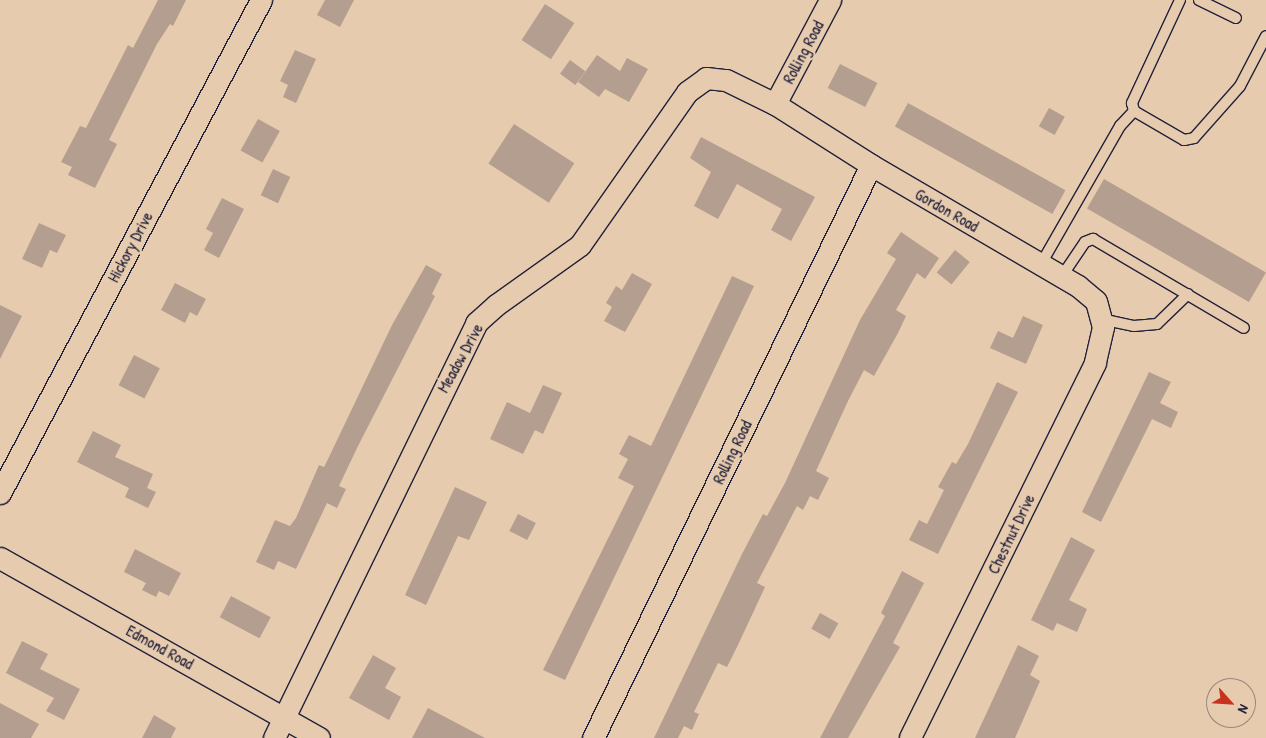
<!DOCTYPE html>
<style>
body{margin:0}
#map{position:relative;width:1266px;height:738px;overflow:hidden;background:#e7cbae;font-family:"Patrick Hand",sans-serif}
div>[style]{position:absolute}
.building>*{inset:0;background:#b49e90;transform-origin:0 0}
.roads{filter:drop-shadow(1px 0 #22223b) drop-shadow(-1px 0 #22223b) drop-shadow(0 1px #22223b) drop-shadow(0 -1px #22223b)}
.lane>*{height:10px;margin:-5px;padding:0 5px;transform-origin:5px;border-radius:5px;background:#e7cbae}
.street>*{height:21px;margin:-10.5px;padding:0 10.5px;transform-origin:10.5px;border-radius:10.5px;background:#e7cbae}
span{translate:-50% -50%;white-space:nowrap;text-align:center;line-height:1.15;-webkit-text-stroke:5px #e7cbae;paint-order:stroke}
.street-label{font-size:16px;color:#22223b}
.north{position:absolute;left:1206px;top:678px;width:50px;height:50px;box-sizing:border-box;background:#e7cbae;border:1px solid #988780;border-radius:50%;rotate:116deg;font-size:14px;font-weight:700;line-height:20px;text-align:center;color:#22223b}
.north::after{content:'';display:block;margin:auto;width:18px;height:22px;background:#c8321e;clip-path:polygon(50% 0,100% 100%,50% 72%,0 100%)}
</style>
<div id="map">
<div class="building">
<div style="clip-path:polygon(158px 0,186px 0,173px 26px,170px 24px,157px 44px,109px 140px,117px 144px,95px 188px,68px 175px,72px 167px,61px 162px,80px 126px,86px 128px,128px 45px,133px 48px)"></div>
<div style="clip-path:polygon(325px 0,354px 0,340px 27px,317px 15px)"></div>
<div style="left:545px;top:4px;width:35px;height:43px;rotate:33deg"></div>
<div style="clip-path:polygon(295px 50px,316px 59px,296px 103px,283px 97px,288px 85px,280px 81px)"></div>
<div style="clip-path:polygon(597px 55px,620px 71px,627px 58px,648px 69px,629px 102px,605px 89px,599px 97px,578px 82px)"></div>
<div style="left:570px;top:60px;width:19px;height:17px;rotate:36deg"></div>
<div style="left:840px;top:64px;width:42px;height:27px;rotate:27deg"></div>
<div style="left:908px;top:103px;width:180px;height:27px;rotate:29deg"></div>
<div style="left:1049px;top:108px;width:18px;height:21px;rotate:29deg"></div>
<div style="left:258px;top:119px;width:25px;height:36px;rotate:29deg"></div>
<div style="left:514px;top:124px;width:72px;height:47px;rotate:33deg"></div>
<div style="clip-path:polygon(701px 137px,815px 197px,791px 241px,771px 230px,782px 209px,737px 184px,718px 219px,694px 206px,711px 172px,690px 158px)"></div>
<div style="left:273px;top:169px;width:19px;height:29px;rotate:25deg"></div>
<div style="left:1104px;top:179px;width:187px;height:34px;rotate:30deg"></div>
<div style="clip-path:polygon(222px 198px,244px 209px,219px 258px,204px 250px,213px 233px,206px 229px)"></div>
<div style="clip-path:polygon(39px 223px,66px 235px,57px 253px,50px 250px,42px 268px,22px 259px)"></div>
<div style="clip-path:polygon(901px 232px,939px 258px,925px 279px,917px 273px,896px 310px,906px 316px,898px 333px,874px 376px,864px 370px,848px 401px,816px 471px,829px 478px,818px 500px,810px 496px,803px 510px,797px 506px,757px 583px,765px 587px,737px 647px,727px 667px,718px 663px,694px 712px,699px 714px,692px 730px,684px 726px,678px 738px,654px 738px,742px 554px,763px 514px,767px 516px,785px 483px,860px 320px,896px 259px,887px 253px)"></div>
<div style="left:955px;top:250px;width:19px;height:29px;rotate:39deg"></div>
<div style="clip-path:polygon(426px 265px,442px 274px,432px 294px,435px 296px,358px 446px,339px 486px,346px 489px,337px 508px,327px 503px,296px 569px,278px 561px,274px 570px,256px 562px,275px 520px,290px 526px,296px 518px,319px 465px,324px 467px,329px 457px,392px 325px)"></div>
<div style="clip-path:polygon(632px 273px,652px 284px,625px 332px,604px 321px,612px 307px,606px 303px,616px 286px,622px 290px)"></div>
<div style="clip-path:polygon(732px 276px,754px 286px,565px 680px,543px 670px,634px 486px,618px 478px,628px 459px,619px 454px,629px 435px,651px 446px)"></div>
<div style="clip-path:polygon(175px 283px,206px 299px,197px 316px,190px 312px,185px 323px,161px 310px)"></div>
<div style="clip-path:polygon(0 305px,22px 316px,0 359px)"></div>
<div style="clip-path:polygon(1023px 316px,1043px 325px,1026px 364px,990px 348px,998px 331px,1013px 338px)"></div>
<div style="left:134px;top:355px;width:29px;height:34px;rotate:27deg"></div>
<div style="clip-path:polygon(1149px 372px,1171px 382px,1160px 403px,1178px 412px,1171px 428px,1152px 419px,1101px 522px,1082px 512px)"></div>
<div style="clip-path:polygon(997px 382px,1018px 392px,938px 554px,909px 540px,919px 520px,927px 524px,944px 490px,938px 487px,952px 462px,956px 464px,968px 444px)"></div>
<div style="clip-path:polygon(543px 385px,562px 393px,543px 434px,535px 430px,523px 454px,490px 439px,507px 402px,530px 413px)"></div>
<div style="clip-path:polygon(93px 431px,121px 445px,115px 457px,153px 474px,147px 488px,156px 492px,148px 508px,125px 497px,129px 488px,77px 462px)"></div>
<div style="clip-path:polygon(455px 487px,487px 502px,469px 540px,458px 536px,426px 605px,405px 595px)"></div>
<div style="left:518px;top:514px;width:20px;height:19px;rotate:27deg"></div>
<div style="clip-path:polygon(1071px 537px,1095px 550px,1069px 600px,1087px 609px,1077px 632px,1057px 623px,1053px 631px,1031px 620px)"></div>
<div style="clip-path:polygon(135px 549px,181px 573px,169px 596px,159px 591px,156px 597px,142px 590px,146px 583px,124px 572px)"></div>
<div style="clip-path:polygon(902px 571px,924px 583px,893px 643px,900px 647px,848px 738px,820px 738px,885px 616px,881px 613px)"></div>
<div style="left:231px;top:596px;width:45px;height:24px;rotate:28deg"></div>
<div style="left:820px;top:613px;width:21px;height:18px;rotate:29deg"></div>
<div style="clip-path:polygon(22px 641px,48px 654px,40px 669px,80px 689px,64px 720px,46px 711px,54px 698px,6px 673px)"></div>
<div style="clip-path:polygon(1018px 645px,1039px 656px,1030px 675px,1040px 681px,1023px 720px,1015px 738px,975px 738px)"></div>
<div style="clip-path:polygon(373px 655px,396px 668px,385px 688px,401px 697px,389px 720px,349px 698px)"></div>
<div style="clip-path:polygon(0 703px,39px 724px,31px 738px,0 738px)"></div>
<div style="clip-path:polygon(428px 708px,485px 738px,412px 738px)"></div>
<div style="clip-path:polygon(154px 715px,176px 728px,171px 738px,142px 738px)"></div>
</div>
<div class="roads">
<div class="lane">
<div style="left:1180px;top:0;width:114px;rotate:115deg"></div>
<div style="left:1132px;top:103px;width:8px;rotate:76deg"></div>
<div style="left:1134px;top:111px;width:58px;rotate:30.1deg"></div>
<div style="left:1184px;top:140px;width:10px;rotate:-11deg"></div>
<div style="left:1194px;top:138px;width:69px;rotate:-48.5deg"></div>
<div style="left:1240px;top:86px;width:56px;rotate:-62.5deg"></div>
<div style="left:1199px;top:0;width:41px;rotate:25.9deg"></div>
<div style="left:1041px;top:264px;width:159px;rotate:-60.2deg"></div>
<div style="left:1120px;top:126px;width:21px;rotate:-47deg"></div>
<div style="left:1062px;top:276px;width:41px;rotate:-55.9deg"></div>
<div style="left:1085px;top:242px;width:9px;rotate:-21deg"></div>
<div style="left:1093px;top:239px;width:175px;rotate:30.5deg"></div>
<div style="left:1101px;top:319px;width:34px;rotate:12deg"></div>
<div style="left:1134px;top:326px;width:23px;rotate:-5deg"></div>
<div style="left:1157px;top:324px;width:43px;rotate:-44.1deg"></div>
</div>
<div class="street">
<div style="left:775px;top:104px;width:118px;rotate:-62.1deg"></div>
<div style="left:0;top:493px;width:558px;rotate:-62.1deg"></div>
<div style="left:0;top:558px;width:366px;rotate:29.4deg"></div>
<div style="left:274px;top:738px;width:462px;rotate:-64deg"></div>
<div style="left:476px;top:323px;width:27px;rotate:-42deg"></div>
<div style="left:496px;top:305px;width:103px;rotate:-35.5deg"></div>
<div style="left:580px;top:245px;width:187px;rotate:-55deg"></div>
<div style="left:687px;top:92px;width:24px;rotate:-36deg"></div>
<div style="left:706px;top:78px;width:20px;rotate:6deg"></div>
<div style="left:726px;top:80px;width:55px;rotate:26.1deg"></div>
<div style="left:775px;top:104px;width:114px;rotate:32.4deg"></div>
<div style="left:871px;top:165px;width:240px;rotate:30.3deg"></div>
<div style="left:1078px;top:286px;width:23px;rotate:40deg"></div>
<div style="left:1096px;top:301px;width:27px;rotate:75deg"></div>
<div style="left:1103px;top:327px;width:37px;rotate:103deg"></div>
<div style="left:1095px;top:363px;width:418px;rotate:116.3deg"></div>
<div style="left:593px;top:738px;width:637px;rotate:-64.12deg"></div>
</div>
</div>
<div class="street-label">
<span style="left:803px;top:52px;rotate:-62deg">Rolling Road</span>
<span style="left:947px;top:210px;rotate:30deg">Gordon Road</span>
<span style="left:130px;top:247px;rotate:-62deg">Hickory Drive</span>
<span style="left:460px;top:358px;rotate:-61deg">Meadow Drive</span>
<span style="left:732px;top:452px;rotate:-64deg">Rolling Road</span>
<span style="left:1011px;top:534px;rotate:-64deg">Chestnut Drive</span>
<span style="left:160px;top:647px;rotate:29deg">Edmond Road</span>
</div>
<div class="north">N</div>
</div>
